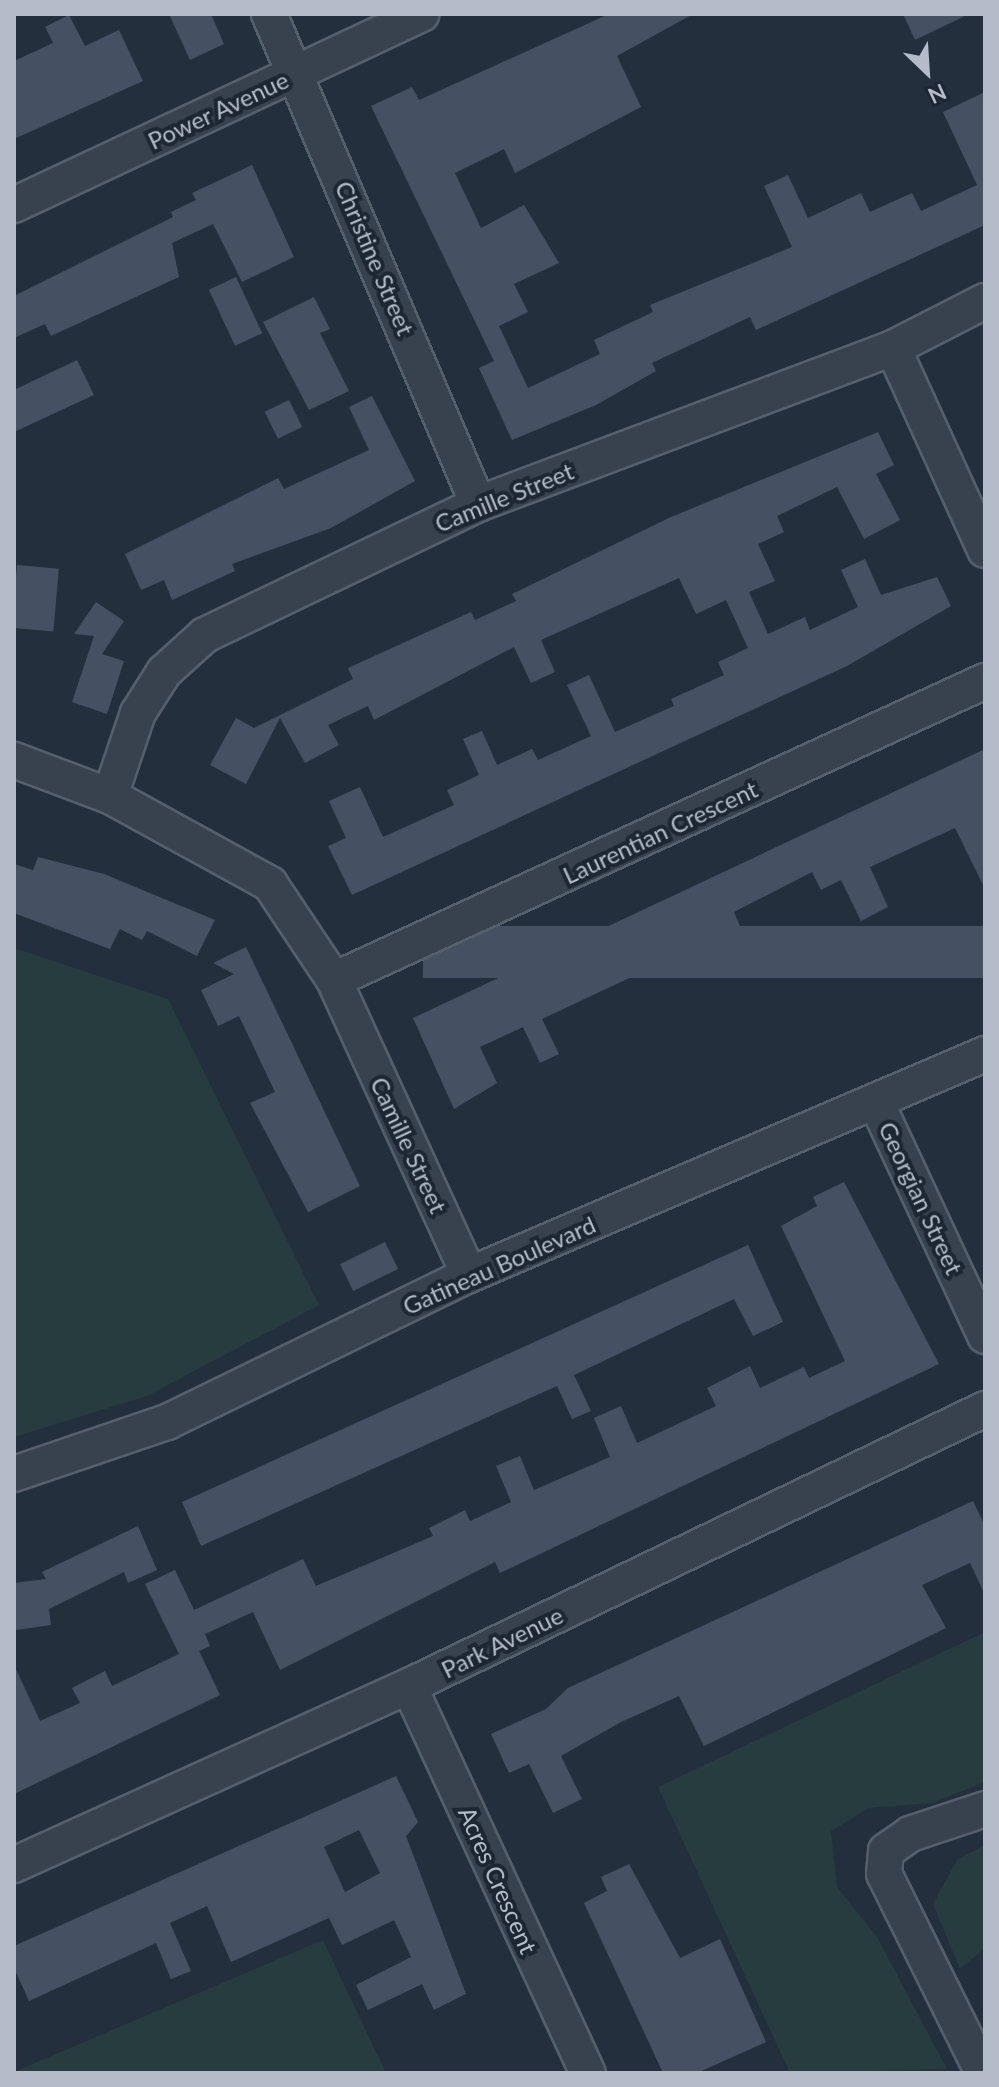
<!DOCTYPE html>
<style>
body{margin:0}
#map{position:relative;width:999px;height:2087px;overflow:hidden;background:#242f3e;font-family:Lato,sans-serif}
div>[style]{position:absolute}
.green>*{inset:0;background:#263c3f}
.building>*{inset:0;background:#455162;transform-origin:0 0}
.roads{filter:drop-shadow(2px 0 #565f6c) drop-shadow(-2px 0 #565f6c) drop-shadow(0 2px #565f6c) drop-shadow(0 -2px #565f6c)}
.minor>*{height:34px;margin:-17px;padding:0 17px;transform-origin:17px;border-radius:17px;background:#38414e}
span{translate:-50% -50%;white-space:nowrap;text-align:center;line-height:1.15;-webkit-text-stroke:8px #1d2633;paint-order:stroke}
.street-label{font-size:24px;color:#b4bcc9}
.frame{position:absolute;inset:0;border:16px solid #b4bcc9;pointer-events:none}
.north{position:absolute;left:887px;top:32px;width:80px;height:80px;-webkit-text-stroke:6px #1d2633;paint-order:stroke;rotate:155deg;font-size:22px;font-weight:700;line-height:32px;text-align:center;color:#b4bcc9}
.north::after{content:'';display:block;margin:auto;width:28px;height:36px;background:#b4bcc9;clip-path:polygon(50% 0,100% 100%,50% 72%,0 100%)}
</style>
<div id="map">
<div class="green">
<div style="clip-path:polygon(14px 948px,168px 999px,319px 1305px,147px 1396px,14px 1437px)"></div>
<div style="clip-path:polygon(985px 1632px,985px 1782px,932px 1803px,869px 1808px,831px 1831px,837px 1887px,877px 1937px,947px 2069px,790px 2073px,658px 1787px)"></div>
<div style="clip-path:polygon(985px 1845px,985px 1948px,960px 1969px,933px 1904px,957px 1860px)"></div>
<div style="clip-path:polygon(323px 1940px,386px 2073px,14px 2073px,14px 2072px)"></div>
</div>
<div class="building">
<div style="clip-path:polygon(169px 14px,211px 14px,224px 44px,190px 60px)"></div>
<div style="clip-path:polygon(609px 14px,693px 14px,617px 56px,641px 107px,515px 173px,504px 149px,455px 173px,481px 228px,524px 205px,559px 263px,514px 284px,528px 312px,499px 326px,528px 388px,600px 354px,594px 340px,653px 312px,650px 305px,792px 247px,764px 186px,788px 175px,808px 218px,861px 193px,870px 212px,912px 193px,921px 211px,977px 185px,943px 112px,985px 92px,985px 225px,756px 330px,750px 317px,652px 363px,656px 371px,596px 405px,512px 440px,479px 368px,494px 361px,371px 106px,412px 87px,419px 100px)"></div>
<div style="clip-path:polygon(903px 14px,969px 14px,915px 40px)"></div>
<div style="clip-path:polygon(69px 15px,85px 46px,119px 30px,143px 81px,14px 139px,14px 61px,53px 43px,45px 27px)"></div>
<div style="clip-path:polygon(252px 165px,294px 257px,242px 282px,213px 224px,172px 243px,179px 277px,51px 336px,45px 324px,14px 338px,14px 296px,173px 217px,171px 212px,196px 200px,192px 193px)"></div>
<div style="left:236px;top:277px;width:62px;height:30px;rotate:65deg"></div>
<div style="clip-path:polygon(314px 297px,330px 329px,320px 333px,349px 391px,309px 410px,263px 322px)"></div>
<div style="clip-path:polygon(77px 360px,94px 395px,14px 432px,14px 390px)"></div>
<div style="clip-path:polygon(372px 396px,415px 481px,331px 528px,232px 564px,235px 571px,172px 600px,164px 580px,141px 590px,125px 554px,278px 478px,284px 489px,369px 450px,349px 407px)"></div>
<div style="left:289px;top:400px;width:30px;height:27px;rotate:64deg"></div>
<div style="clip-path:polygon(878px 432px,894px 465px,876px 474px,900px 520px,864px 539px,837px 487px,777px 516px,784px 532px,758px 544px,775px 581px,749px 592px,768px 634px,805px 617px,810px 630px,858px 607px,841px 570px,865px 559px,881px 595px,937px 577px,951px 606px,847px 666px,352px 895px,328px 846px,346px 838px,329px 801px,360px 787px,383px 837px,454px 805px,447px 790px,479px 775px,463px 739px,482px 731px,497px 765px,532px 749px,538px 760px,591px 736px,567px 685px,589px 675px,615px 732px,674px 706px,671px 699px,724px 675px,718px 662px,748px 648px,726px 600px,696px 614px,679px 578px,541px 640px,555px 672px,531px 683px,514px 647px,374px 720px,368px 706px,328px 725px,339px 745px,305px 763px,280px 718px,246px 784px,210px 765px,236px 718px,254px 728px,353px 679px,348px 668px,471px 612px,475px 620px,516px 601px,512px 594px,671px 517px)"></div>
<div style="left:17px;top:565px;width:42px;height:63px;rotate:5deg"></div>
<div style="clip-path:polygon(96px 602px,124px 621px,102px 654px,124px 661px,107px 714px,72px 702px,94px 636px,74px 634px)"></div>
<div style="clip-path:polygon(985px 749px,985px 889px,955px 828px,870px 867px,888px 907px,861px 921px,841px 880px,821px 890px,812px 872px,734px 912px,740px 926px,542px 1019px,559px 1054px,540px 1063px,523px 1027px,480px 1047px,497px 1083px,454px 1109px,413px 1018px)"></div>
<div style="clip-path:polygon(38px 857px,104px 874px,215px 920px,197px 956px,147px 931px,142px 940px,120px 929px,110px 949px,14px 913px,14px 864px,33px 870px)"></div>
<div style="left:985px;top:926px;width:52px;height:562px;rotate:90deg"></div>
<div style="clip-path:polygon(246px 947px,360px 1186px,308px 1212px,250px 1103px,275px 1092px,239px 1016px,218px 1026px,201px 990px,234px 974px,213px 963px)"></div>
<div style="clip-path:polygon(844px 1182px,939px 1364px,500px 1573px,495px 1562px,280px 1670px,253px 1612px,205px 1634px,210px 1646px,199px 1651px,220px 1695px,14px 1794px,14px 1665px,40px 1721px,80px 1703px,72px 1688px,105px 1671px,112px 1686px,179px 1654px,145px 1584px,175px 1570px,194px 1610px,303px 1559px,316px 1586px,433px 1536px,429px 1528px,465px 1510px,470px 1521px,511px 1502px,496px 1466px,520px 1456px,534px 1490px,610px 1457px,594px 1418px,621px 1406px,637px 1443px,716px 1406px,707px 1388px,750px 1366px,760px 1388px,804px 1367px,809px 1378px,845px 1361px,781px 1226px,817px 1206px,813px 1197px)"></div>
<div style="left:385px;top:1242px;width:30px;height:50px;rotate:64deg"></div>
<div style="clip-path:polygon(748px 1245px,783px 1322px,753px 1336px,734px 1299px,574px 1375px,591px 1411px,572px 1419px,557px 1386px,201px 1546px,182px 1502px)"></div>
<div style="clip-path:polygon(973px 1501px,985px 1526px,985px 1595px,970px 1563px,922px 1585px,946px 1628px,704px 1746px,679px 1696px,621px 1722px,561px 1756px,582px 1799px,553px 1813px,529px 1764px,509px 1773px,491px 1734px,546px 1709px,568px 1688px)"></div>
<div style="clip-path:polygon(138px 1526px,157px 1570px,128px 1583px,124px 1572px,49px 1609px,51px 1625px,16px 1630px,14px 1583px,46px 1579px,42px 1572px)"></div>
<div style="clip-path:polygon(evenodd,396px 1776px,418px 1822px,406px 1836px,466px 1994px,434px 2010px,422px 1984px,368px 2010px,356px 1985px,411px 1957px,394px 1920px,342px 1945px,329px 1918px,231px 1962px,207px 1906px,170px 1923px,191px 1971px,171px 1979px,156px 1943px,29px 2001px,14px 1968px,14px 1946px,396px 1776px,359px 1830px,380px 1873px,345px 1892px,324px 1847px,359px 1830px)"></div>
<div style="clip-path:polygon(629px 1864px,680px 1958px,720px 1939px,766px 2042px,697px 2073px,663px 2073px,584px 1903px,607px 1891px,601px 1877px)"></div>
</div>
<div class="roads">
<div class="minor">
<div style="left:269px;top:14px;width:533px;rotate:66.9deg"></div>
<div style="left:14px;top:205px;width:450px;rotate:-25.1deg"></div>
<div style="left:893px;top:348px;width:222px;rotate:65.5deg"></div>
<div style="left:14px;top:760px;width:103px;rotate:20.6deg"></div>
<div style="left:110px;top:796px;width:183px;rotate:28.8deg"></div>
<div style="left:270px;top:884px;width:115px;rotate:56.3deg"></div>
<div style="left:334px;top:980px;width:324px;rotate:65.4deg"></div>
<div style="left:110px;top:796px;width:88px;rotate:-71.4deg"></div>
<div style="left:138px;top:713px;width:49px;rotate:-57.6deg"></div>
<div style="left:164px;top:672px;width:55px;rotate:-42.1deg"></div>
<div style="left:205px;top:635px;width:303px;rotate:-25.6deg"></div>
<div style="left:478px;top:504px;width:443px;rotate:-20.6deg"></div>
<div style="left:893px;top:348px;width:103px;rotate:-27.1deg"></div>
<div style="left:334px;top:980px;width:716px;rotate:-24.67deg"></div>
<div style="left:877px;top:1104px;width:256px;rotate:65deg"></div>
<div style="left:14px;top:1474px;width:162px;rotate:-18.8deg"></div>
<div style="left:167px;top:1422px;width:336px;rotate:-26deg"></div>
<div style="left:469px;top:1275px;width:561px;rotate:-23.19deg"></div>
<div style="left:409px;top:1686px;width:426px;rotate:65.2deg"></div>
<div style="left:14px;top:1865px;width:434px;rotate:-24.4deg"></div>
<div style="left:409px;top:1686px;width:639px;rotate:-25.68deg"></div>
<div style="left:983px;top:2073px;width:222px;rotate:-116.4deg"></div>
<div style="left:884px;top:1874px;width:23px;rotate:-85deg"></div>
<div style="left:886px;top:1851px;width:29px;rotate:-35deg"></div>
<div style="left:910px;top:1834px;width:79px;rotate:-18.4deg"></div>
</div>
</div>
<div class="street-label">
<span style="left:218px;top:110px;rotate:-25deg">Power Avenue</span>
<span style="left:375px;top:258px;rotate:67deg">Christine Street</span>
<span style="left:504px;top:497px;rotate:-22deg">Camille Street</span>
<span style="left:660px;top:832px;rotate:-25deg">Laurentian Crescent</span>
<span style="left:409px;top:1145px;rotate:65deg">Camille Street</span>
<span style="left:921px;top:1198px;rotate:65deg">Georgian Street</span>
<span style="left:499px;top:1265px;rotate:-24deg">Gatineau Boulevard</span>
<span style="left:502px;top:1642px;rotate:-26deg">Park Avenue</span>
<span style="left:498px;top:1880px;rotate:66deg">Acres Crescent</span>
</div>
<div class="frame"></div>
<div class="north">N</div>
</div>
